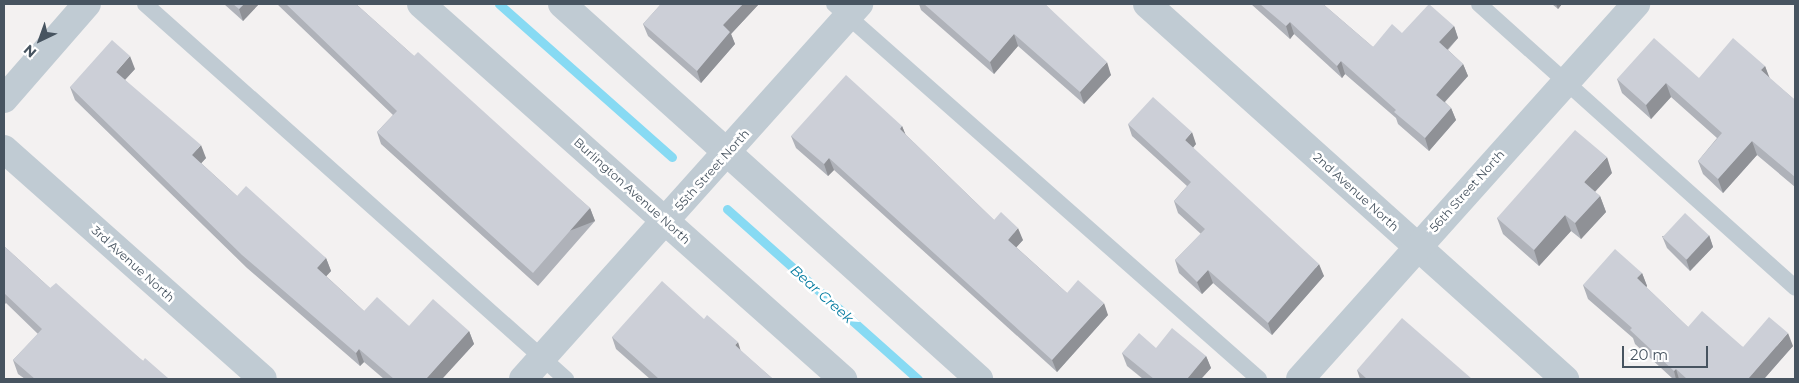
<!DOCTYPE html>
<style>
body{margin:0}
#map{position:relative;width:1799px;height:383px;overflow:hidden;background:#f3f1f1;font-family:Montserrat,sans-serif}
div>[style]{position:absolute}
.stream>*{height:9px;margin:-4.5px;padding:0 4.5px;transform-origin:4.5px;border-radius:4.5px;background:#87daf3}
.service>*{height:16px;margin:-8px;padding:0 8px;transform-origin:8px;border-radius:8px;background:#c0cbd3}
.minor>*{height:28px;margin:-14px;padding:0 14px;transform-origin:14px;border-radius:14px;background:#c0cbd3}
.wall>*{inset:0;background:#afb2b9}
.shaded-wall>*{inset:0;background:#8f9196;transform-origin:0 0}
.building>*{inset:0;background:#cccfd7;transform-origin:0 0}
span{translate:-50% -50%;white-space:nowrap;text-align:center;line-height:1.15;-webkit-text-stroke:5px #fff;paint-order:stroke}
.street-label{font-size:12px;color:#475460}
.water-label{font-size:14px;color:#037ba0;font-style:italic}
.frame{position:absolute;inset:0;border:5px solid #475460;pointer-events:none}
.north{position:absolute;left:15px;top:15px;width:50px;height:50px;-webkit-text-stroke:4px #fff;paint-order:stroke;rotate:222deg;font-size:14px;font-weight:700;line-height:20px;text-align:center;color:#475460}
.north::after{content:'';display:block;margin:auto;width:18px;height:22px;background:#475460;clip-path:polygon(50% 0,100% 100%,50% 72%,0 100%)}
.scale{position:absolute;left:1622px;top:346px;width:86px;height:22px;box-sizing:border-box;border:2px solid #475460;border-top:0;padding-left:6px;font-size:15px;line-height:18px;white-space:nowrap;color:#475460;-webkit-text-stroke:4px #fff;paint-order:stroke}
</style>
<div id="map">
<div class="stream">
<div style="left:499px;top:4px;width:231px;rotate:41.5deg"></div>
<div style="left:727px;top:209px;width:256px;rotate:41.7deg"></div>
</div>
<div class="service">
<div style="left:145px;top:4px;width:564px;rotate:41.69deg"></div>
<div style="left:834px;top:4px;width:567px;rotate:41.42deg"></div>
<div style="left:1479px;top:4px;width:425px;rotate:41.9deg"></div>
</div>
<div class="minor">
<div style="left:421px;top:4px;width:565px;rotate:41.63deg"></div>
<div style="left:562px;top:4px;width:561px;rotate:41.96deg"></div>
<div style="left:1147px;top:4px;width:562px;rotate:41.9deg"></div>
<div style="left:4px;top:99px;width:126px;rotate:-48.9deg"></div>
<div style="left:4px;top:149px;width:346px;rotate:41.6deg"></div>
<div style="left:523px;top:379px;width:504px;rotate:-48.14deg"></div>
<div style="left:1300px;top:379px;width:504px;rotate:-48.14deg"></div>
</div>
<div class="wall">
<div style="clip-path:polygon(224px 4px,259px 4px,243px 21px)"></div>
<div style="clip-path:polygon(277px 4px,356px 4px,414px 56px,590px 208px,595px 221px,538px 286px,381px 144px,377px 132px,393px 115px)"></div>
<div style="clip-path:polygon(661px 4px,759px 4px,731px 34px,735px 44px,701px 83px,648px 36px,643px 24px)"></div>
<div style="clip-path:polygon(919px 4px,1045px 4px,1111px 75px,1084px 104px,1018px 46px,994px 74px,921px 10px)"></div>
<div style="clip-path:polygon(1251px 4px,1323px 4px,1373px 47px,1402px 33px,1454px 26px,1458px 38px,1448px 50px,1463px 64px,1468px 76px,1445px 102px,1451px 108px,1456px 120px,1429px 151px,1398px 124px,1396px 118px,1345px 74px,1342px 78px,1294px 34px,1290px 39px)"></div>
<div style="clip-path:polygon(1552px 4px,1562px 4px,1558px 9px)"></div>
<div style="clip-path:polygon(1765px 66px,1769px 78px,1795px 100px,1795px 187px,1757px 155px,1723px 193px,1703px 174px,1698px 161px,1717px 138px,1671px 97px,1651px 119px,1622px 93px,1617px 79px,1699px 78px)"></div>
<div style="clip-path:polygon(135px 69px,125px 80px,206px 158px,201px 163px,237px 196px,326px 258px,331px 271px,326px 276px,364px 311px,409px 326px,469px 331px,474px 344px,442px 379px,384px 379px,364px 362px,360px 366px,247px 268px,75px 100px,70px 87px)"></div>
<div style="clip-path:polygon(1128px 124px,1196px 144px,1193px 148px,1324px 276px,1272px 335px,1213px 283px,1202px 294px,1179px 273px,1175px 260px,1201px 234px,1178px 213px,1174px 201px,1187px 186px,1132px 136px)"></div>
<div style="clip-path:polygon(902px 126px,905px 134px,994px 220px,1023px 240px,1016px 247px,1067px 293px,1108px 315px,1057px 372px,834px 170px,828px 176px,796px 148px,791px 136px)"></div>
<div style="clip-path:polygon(1612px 173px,1595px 192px,1600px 196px,1606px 212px,1581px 239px,1571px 231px,1539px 266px,1503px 234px,1497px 218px)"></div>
<div style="clip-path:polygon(1709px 235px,1713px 247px,1690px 271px,1667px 248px,1662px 236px)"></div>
<div style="clip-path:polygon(4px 246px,50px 288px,143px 361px,169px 379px,25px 379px,18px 374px,13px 360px,38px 334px,6px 303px,4px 305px)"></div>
<div style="clip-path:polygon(1642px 273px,1647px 286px,1646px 287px,1688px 327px,1743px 347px,1793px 346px,1764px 379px,1673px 379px,1635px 344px,1633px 338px,1588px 299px,1583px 285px)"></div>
<div style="clip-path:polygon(704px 319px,773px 379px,650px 379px,616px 349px,612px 337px)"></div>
<div style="clip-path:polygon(1156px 348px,1206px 356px,1211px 368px,1201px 379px,1143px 379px,1127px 366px,1122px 353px)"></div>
<div style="clip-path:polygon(1357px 370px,1472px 379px,1360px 379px)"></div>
</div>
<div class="shaded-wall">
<div style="clip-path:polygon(244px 4px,259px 4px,243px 21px,239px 9px)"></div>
<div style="clip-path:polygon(743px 4px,759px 4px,731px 34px,735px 44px,701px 83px,697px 71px,723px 25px)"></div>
<div style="clip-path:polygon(1556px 4px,1562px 4px,1558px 9px)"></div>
<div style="clip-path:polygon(1290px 22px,1294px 34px,1290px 39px,1286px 26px)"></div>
<div style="clip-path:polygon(1454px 26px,1458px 38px,1443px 54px,1439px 42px)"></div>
<div style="clip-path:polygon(1014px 34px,1018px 46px,994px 74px,990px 62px)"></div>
<div style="clip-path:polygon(130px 56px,135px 69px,120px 85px,116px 72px)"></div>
<div style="clip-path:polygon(1341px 61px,1345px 74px,1342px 78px,1337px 66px)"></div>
<div style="clip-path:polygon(1107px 62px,1111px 75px,1084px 104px,1080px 92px)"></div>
<div style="clip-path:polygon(1463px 64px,1468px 76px,1440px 107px,1436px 95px)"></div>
<div style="clip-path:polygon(1765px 66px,1770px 79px,1761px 70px)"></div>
<div style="clip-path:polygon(1666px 83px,1671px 97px,1651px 119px,1646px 105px)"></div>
<div style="clip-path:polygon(1451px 108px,1456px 120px,1429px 151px,1425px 138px)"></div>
<div style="clip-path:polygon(902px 126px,907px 138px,900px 129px)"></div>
<div style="clip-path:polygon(1192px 132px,1196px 144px,1189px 152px,1185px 140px)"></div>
<div style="clip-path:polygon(1752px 141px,1757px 155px,1723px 193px,1718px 179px)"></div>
<div style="clip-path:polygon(201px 145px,206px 158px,197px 168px,192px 155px)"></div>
<div style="clip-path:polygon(1607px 157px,1612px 173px,1590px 197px,1584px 182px)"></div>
<div style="clip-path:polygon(829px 158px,834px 170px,828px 176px,824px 164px)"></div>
<div style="clip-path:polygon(1600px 196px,1606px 212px,1581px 239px,1575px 223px)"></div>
<div style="left:590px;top:208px;width:14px;height:86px;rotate:69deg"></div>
<div style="clip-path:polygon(1565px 215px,1571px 231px,1539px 266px,1534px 250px)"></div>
<div style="clip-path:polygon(1018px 228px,1023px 240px,1012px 252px,1008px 240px)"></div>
<div style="clip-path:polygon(1709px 235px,1713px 247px,1690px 271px,1686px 259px)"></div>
<div style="clip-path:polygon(326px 258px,331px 271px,322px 281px,317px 268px)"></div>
<div style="clip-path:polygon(1319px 264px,1324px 276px,1272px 335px,1268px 323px)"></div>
<div style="clip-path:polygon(1208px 270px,1213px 283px,1202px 294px,1197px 282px)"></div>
<div style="clip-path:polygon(1642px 273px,1647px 286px,1642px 292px,1637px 278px)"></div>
<div style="clip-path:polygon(1104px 303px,1108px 315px,1057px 372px,1052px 360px)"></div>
<div style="clip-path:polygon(469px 331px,474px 344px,442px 379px,426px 379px)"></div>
<div style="clip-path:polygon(1788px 333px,1793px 346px,1764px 379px,1748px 379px)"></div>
<div style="clip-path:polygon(738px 342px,742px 355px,735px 345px)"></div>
<div style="clip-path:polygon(359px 349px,364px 362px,360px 366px,356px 353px)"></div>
<div style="clip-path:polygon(1206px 356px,1211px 368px,1201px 379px,1187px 379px)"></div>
<div style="clip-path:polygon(1676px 369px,1679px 379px,1676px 379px,1674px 371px)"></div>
</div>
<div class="building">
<div style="clip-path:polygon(233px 4px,244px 4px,239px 9px)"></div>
<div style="clip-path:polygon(286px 4px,356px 4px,414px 56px,418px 52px,590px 208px,533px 273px,377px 132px,397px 111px)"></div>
<div style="clip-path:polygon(661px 4px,743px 4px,723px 25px,730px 32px,697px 71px,643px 24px)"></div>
<div style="clip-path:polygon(924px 4px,1045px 4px,1107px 62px,1080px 92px,1014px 34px,990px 62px)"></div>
<div style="clip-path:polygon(1260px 4px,1323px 4px,1373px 47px,1392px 24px,1402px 33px,1429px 4px,1454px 26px,1439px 42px,1463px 64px,1436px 95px,1451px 108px,1425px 138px,1394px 112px,1396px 110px,1341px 61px,1337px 66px,1290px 22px,1286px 26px)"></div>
<div style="clip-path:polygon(1654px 38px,1699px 78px,1733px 38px,1765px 66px,1761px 70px,1795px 100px,1795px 177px,1752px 141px,1718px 179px,1698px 161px,1722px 133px,1666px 83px,1646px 105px,1617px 79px)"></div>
<div style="clip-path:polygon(112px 40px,130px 56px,116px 72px,201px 145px,192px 155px,237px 196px,246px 186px,326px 258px,317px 268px,364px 311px,377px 297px,409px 326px,433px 299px,469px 331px,426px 379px,394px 379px,359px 349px,356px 353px,242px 255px,70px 87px)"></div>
<div style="clip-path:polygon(846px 75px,902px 126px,900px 129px,994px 220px,1001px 212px,1018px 228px,1008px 240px,1067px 293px,1078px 280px,1104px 303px,1052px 360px,829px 158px,824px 164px,791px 136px)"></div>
<div style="clip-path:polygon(1153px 97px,1192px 132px,1185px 140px,1319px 264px,1268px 323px,1208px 270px,1197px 282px,1175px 260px,1205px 229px,1174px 201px,1191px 182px,1128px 124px)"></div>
<div style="clip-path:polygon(1575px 130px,1607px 157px,1584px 182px,1600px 196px,1575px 223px,1565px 215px,1534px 250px,1497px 218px)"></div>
<div style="left:1685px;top:213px;width:33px;height:33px;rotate:43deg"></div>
<div style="clip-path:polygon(4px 246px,50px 288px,56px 283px,143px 361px,145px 358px,169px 379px,35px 379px,13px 360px,42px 329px,4px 293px)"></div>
<div style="clip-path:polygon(1615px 249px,1642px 273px,1637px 278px,1688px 327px,1702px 311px,1743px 347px,1769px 317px,1788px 333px,1748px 379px,1687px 379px,1676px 369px,1674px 371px,1630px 330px,1632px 328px,1583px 285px)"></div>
<div style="clip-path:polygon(662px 281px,704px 319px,707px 315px,738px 342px,735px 345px,773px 379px,659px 379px,612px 337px)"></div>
<div style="clip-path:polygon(1402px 318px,1472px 379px,1367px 379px,1357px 370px)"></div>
<div style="clip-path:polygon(1172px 328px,1206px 356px,1187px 379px,1154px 379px,1122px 353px,1139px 333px,1156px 348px)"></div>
</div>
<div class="street-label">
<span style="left:712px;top:170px;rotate:-48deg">55th Street North</span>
<span style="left:632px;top:191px;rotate:42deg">Burlington Avenue North</span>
<span style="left:1467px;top:191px;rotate:-48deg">56th Street North</span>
<span style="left:1356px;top:192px;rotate:42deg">2nd Avenue North</span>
<span style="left:133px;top:264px;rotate:42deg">3rd Avenue North</span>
</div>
<div class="water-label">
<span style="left:822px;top:294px;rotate:42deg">Bear Creek</span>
</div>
<div class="frame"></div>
<div class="north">N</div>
<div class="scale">20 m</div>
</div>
